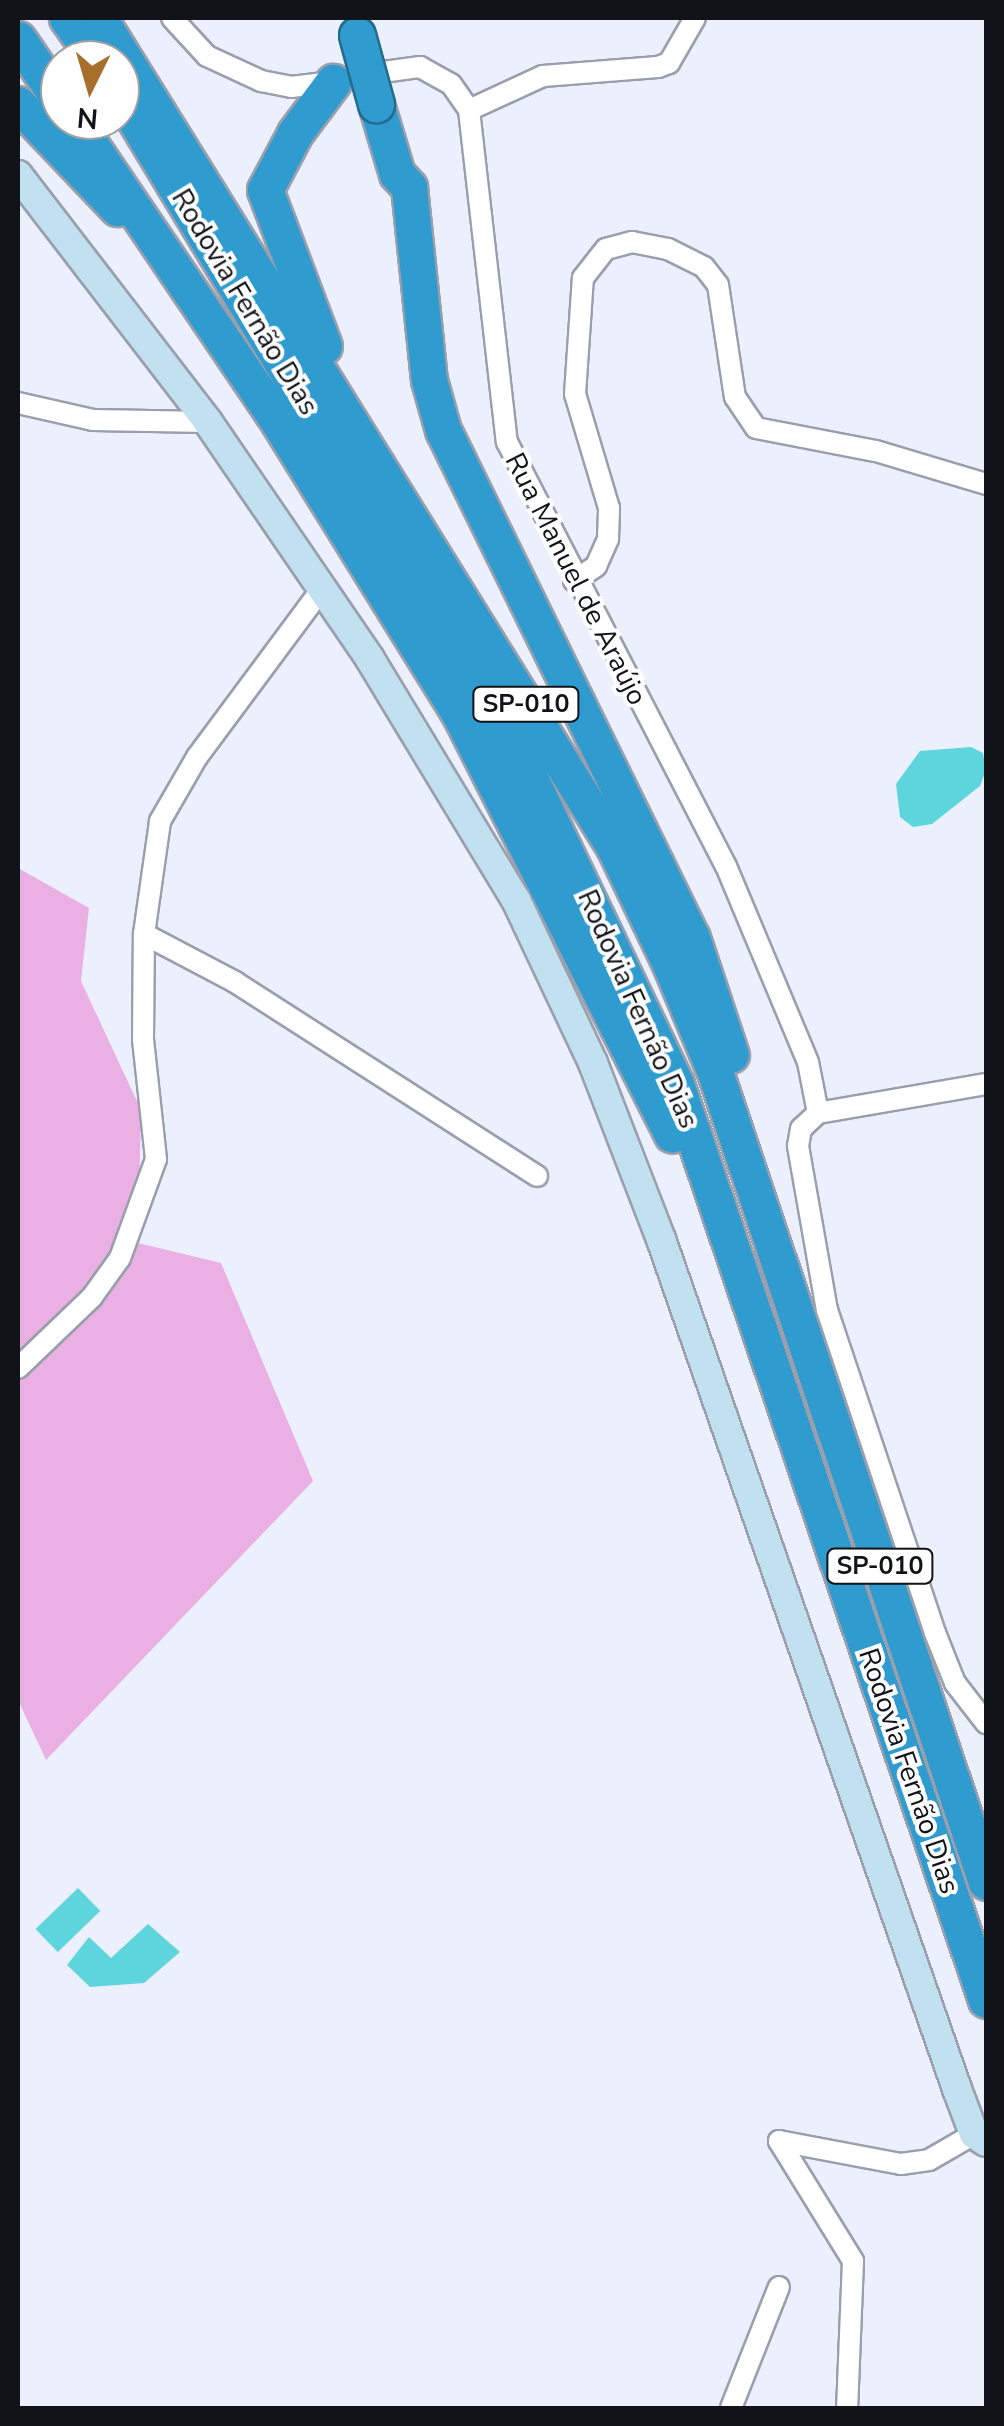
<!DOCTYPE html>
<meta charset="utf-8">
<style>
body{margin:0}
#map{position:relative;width:1004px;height:2426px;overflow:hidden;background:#ebf0fc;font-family:"Nunito Sans",sans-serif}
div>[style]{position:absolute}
.green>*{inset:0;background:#eab0e3}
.water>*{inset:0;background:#5ed5dd;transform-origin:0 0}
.roads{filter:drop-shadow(2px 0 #999fad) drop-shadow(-2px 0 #999fad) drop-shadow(0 2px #999fad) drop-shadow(0 -2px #999fad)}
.street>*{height:20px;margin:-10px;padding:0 10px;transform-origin:10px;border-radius:10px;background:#fff}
.secondary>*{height:28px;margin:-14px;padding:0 14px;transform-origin:14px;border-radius:14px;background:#c1e1f0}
.highway>*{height:35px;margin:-17.5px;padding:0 17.5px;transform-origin:17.5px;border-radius:17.5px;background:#2f9bce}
.bridges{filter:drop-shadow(2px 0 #246b8e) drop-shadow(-2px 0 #246b8e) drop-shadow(0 2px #246b8e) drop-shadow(0 -2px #246b8e)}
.highway-bridge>*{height:35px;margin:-17.5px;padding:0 17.5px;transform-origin:17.5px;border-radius:17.5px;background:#2f9bce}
span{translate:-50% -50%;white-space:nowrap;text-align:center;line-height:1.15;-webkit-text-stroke:8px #fefefe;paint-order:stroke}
.shield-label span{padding:2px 8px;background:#fefefe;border:2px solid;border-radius:8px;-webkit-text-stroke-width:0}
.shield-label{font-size:25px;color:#101318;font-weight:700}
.street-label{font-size:28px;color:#101318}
.frame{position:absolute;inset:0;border:20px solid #101318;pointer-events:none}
.north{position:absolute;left:40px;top:40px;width:100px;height:100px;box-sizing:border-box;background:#fefefe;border:2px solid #9fa0a2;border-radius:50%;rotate:185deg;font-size:28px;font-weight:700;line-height:40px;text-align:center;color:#101318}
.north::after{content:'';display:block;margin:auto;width:35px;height:45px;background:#a76f2c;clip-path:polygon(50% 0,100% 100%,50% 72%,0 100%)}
</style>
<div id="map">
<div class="green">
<div style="clip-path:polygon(18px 868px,89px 908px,81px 981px,141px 1110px,138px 1243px,221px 1263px,313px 1481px,46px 1760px,18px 1700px)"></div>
</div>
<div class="water">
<div style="clip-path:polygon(971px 747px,983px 753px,986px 770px,980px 786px,932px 824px,913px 827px,900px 817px,896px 784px,920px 751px)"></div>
<div style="left:78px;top:1888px;width:32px;height:59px;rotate:46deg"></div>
<div style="clip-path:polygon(148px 1924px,180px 1952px,144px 1983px,90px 1987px,67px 1965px,89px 1937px,111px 1958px)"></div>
</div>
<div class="roads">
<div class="street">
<div style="left:172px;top:18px;width:52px;rotate:47.4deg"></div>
<div style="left:207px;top:56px;width:60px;rotate:24.8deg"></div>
<div style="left:261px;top:81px;width:31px;rotate:11deg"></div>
<div style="left:291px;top:87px;width:42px;rotate:-6.8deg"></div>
<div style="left:361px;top:75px;width:60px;rotate:-7.7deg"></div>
<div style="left:420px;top:67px;width:35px;rotate:29deg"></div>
<div style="left:451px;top:84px;width:32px;rotate:55deg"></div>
<div style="left:469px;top:110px;width:334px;rotate:83.5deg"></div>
<div style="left:507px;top:442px;width:477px;rotate:62.7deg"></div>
<div style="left:726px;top:866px;width:212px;rotate:67.3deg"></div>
<div style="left:808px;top:1062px;width:52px;rotate:78.9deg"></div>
<div style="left:469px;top:110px;width:81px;rotate:-24.7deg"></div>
<div style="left:543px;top:76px;width:115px;rotate:-4.5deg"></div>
<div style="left:658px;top:67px;width:12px;rotate:-20deg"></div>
<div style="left:669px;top:63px;width:52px;rotate:-60deg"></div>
<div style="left:18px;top:403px;width:77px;rotate:12.8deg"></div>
<div style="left:93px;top:420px;width:115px;rotate:1deg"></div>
<div style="left:574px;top:581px;width:27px;rotate:-34deg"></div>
<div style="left:596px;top:566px;width:30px;rotate:-66deg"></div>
<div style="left:608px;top:539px;width:31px;rotate:-88deg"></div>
<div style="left:609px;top:508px;width:119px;rotate:-106.6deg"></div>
<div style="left:575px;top:394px;width:116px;rotate:-86.1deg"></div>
<div style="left:583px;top:278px;width:37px;rotate:-52deg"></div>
<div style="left:606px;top:249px;width:27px;rotate:-15deg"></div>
<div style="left:632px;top:242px;width:37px;rotate:11deg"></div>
<div style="left:668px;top:249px;width:40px;rotate:26.6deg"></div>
<div style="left:704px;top:267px;width:23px;rotate:52deg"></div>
<div style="left:718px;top:285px;width:113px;rotate:81.4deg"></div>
<div style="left:735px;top:397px;width:37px;rotate:56deg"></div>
<div style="left:756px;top:428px;width:122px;rotate:10.9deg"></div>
<div style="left:876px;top:451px;width:115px;rotate:16.7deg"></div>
<div style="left:144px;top:934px;width:103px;rotate:27.8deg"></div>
<div style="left:235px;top:982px;width:359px;rotate:32.7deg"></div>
<div style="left:818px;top:1113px;width:23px;rotate:137deg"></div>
<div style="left:801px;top:1129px;width:17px;rotate:100deg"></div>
<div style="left:798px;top:1146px;width:167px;rotate:80deg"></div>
<div style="left:827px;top:1310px;width:341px;rotate:71.5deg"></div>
<div style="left:935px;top:1633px;width:54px;rotate:68.2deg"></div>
<div style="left:955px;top:1683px;width:51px;rotate:52.2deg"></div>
<div style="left:818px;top:1113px;width:170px;rotate:-9.8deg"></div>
<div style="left:18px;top:1368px;width:103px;rotate:-43.8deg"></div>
<div style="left:92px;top:1297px;width:48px;rotate:-54.3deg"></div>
<div style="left:120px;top:1258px;width:105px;rotate:-70deg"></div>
<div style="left:156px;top:1159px;width:121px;rotate:-96.2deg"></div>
<div style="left:143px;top:1039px;width:105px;rotate:-89.5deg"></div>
<div style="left:144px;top:934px;width:114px;rotate:-81.9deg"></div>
<div style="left:160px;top:821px;width:74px;rotate:-60deg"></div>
<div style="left:197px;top:757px;width:208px;rotate:-53.4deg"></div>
<div style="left:779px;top:2141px;width:141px;rotate:58.3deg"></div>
<div style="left:853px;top:2261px;width:147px;rotate:92.3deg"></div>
<div style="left:779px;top:2141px;width:124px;rotate:10.7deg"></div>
<div style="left:901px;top:2164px;width:28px;rotate:-8deg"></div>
<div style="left:929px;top:2160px;width:52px;rotate:-30deg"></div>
<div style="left:731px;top:2408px;width:130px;rotate:-68.4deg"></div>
</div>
<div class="secondary">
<div style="left:18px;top:175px;width:312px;rotate:52.4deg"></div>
<div style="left:208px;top:422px;width:287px;rotate:55.6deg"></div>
<div style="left:370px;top:659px;width:282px;rotate:58.8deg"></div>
<div style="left:516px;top:900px;width:180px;rotate:64.7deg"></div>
<div style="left:593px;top:1063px;width:189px;rotate:68.9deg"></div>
<div style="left:661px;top:1239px;width:900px;rotate:70.8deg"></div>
<div style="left:957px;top:2089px;width:48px;rotate:69.3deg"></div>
<div style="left:974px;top:2134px;width:14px;rotate:34deg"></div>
</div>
<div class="highway">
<div style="left:67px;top:18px;width:52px;rotate:54.5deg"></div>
<div style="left:99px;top:18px;width:976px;rotate:58.15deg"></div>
<div style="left:614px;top:847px;width:130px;rotate:64.4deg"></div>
<div style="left:670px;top:964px;width:117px;rotate:67.4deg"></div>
<div style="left:715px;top:1072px;width:854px;rotate:71.5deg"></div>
<div style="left:18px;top:39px;width:74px;rotate:55.5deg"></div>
<div style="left:120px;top:95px;width:773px;rotate:58.86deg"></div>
<div style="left:520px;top:757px;width:362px;rotate:64.5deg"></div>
<div style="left:676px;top:1084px;width:967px;rotate:71.3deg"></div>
<div style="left:18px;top:104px;width:144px;rotate:46.4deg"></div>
<div style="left:376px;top:104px;width:73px;rotate:73.3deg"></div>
<div style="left:397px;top:174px;width:18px;rotate:47deg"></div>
<div style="left:409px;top:187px;width:194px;rotate:84.1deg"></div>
<div style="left:429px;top:380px;width:52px;rotate:74.4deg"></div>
<div style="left:443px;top:430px;width:566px;rotate:63.89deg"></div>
<div style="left:692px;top:938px;width:123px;rotate:71.6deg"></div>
<div style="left:74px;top:120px;width:356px;rotate:55.9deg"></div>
<div style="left:274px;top:415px;width:353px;rotate:58.2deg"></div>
<div style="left:460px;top:715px;width:470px;rotate:63.2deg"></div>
<div style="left:324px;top:346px;width:167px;rotate:-110.7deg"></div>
<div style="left:265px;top:190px;width:64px;rotate:-62.2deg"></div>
<div style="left:295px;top:133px;width:64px;rotate:-53.3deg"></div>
</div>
</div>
<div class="bridges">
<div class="highway-bridge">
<div style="left:357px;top:35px;width:72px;rotate:74.6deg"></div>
</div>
</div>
<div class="shield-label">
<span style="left:526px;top:704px">SP-010</span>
<span style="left:880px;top:1566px">SP-010</span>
</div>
<div class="street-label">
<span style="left:245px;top:302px;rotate:59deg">Rodovia Fernão Dias</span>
<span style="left:576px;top:579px;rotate:63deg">Rua Manuel de Araújo</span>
<span style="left:638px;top:1009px;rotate:66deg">Rodovia Fernão Dias</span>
<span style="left:909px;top:1771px;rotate:71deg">Rodovia Fernão Dias</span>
</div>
<div class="frame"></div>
<div class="north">N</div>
</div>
